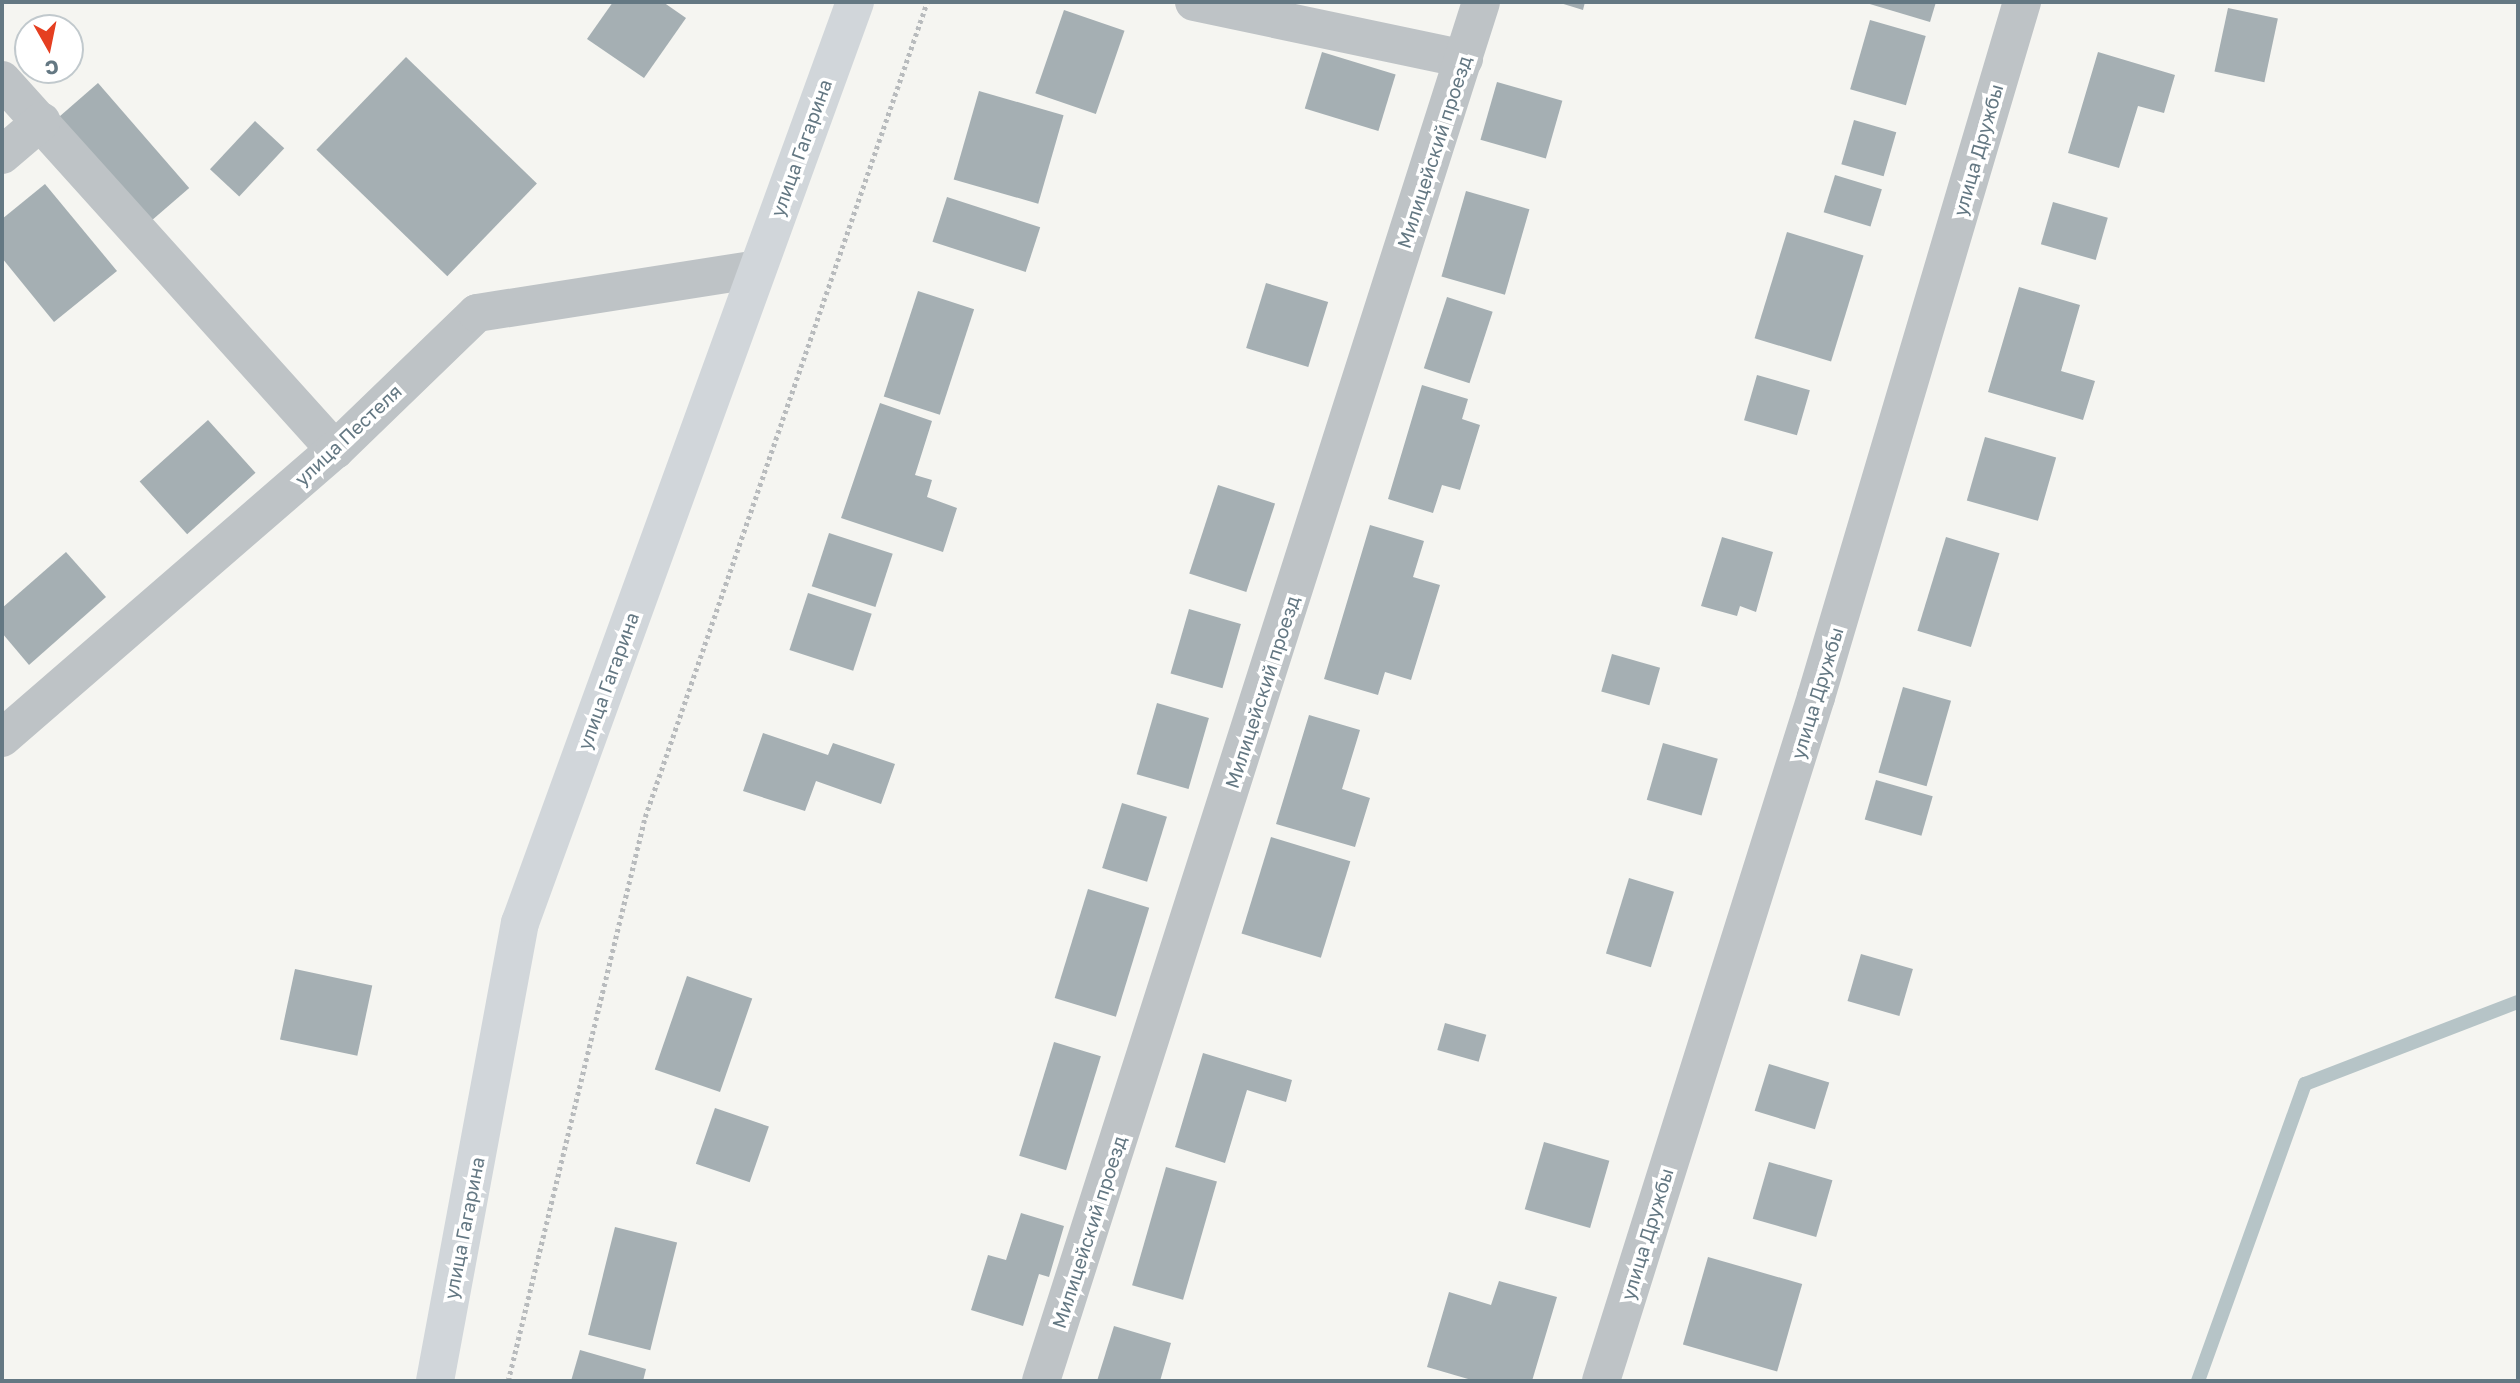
<!DOCTYPE html>
<meta charset="utf-8">
<style>
body{margin:0}
#map{position:relative;width:2520px;height:1383px;overflow:hidden;background:#f5f5f1;font-family:"Golos Text",sans-serif}
div>[style]{position:absolute}
.stream>*{height:14px;margin:-7px;padding:0 7px;transform-origin:7px;border-radius:7px;background:#b6c4c7}
.building>*{inset:0;background:#a5afb3;transform-origin:0 0}
.path>*{height:4.5px;margin-top:-2.25px;transform-origin:0;background:repeating-linear-gradient(90deg,#b8bbbd 0 3.5px,transparent 0 7px)}
.minor>*{height:38px;margin:-19px;padding:0 19px;transform-origin:19px;border-radius:19px;background:#bec3c6}
.secondary>*{height:38px;margin:-19px;padding:0 19px;transform-origin:19px;border-radius:19px;background:#d1d6da}
span{translate:-50% -50%;white-space:nowrap;text-align:center;line-height:1.15;-webkit-text-stroke:7px #fff;paint-order:stroke}
.street-label{font-size:19px;color:#647883}
.frame{position:absolute;inset:0;border:4px solid #647883;pointer-events:none}
.north{position:absolute;left:14px;top:14px;width:70px;height:70px;box-sizing:border-box;background:#fff;border:2px solid #c1c9cd;border-radius:50%;rotate:171deg;font-size:19px;font-weight:700;line-height:28px;text-align:center;color:#647883}
.north::after{content:'';display:block;margin:auto;width:24px;height:32px;background:#e53f21;clip-path:polygon(50% 0,100% 100%,50% 72%,0 100%)}
</style>
<div id="map">
<div class="stream">
<div style="left:2198px;top:1381px;width:316px;rotate:-70.2deg"></div>
<div style="left:2305px;top:1084px;width:228px;rotate:-21.1deg"></div>
</div>
<div class="building">
<div style="clip-path:polygon(613px 2px,663px 2px,686px 18px,644px 78px,587px 39px)"></div>
<div style="clip-path:polygon(1557px 2px,1585px 2px,1583px 10px)"></div>
<div style="clip-path:polygon(1863px 2px,1936px 2px,1930px 22px)"></div>
<div style="left:2228px;top:8px;width:51px;height:65px;rotate:12deg"></div>
<div style="left:1064px;top:10px;width:64px;height:88px;rotate:19deg"></div>
<div style="left:1870px;top:20px;width:58px;height:72px;rotate:16deg"></div>
<div style="left:1322px;top:52px;width:77px;height:59px;rotate:17deg"></div>
<div style="clip-path:polygon(2098px 52px,2175px 75px,2164px 113px,2138px 106px,2119px 168px,2068px 153px)"></div>
<div style="left:406px;top:57px;width:182px;height:129px;rotate:44deg"></div>
<div style="left:1497px;top:82px;width:68px;height:60px;rotate:16deg"></div>
<div style="left:98px;top:83px;width:139px;height:59px;rotate:49deg"></div>
<div style="left:979px;top:91px;width:88px;height:92px;rotate:16deg"></div>
<div style="left:1854px;top:120px;width:44px;height:46px;rotate:16deg"></div>
<div style="left:255px;top:121px;width:40px;height:66px;rotate:43deg"></div>
<div style="left:1835px;top:175px;width:49px;height:39px;rotate:17deg"></div>
<div style="clip-path:polygon(45px 184px,117px 271px,54px 322px,2px 258px,2px 219px)"></div>
<div style="left:1466px;top:191px;width:66px;height:89px;rotate:16deg"></div>
<div style="left:947px;top:197px;width:98px;height:47px;rotate:18deg"></div>
<div style="left:2053px;top:202px;width:57px;height:44px;rotate:16deg"></div>
<div style="left:1787px;top:232px;width:80px;height:111px;rotate:17deg"></div>
<div style="left:1266px;top:283px;width:65px;height:68px;rotate:17deg"></div>
<div style="clip-path:polygon(2019px 287px,2080px 305px,2061px 371px,2095px 381px,2083px 420px,1988px 392px)"></div>
<div style="left:918px;top:291px;width:59px;height:111px;rotate:18deg"></div>
<div style="left:1447px;top:297px;width:48px;height:75px;rotate:18deg"></div>
<div style="left:1757px;top:375px;width:55px;height:47px;rotate:16deg"></div>
<div style="clip-path:polygon(1422px 385px,1468px 399px,1462px 419px,1480px 425px,1460px 490px,1442px 485px,1433px 513px,1388px 499px)"></div>
<div style="clip-path:polygon(880px 403px,932px 421px,915px 475px,932px 480px,927px 497px,957px 508px,943px 552px,841px 518px)"></div>
<div style="left:208px;top:420px;width:71px;height:92px;rotate:48deg"></div>
<div style="left:1985px;top:437px;width:74px;height:66px;rotate:16deg"></div>
<div style="left:1218px;top:485px;width:60px;height:93px;rotate:18deg"></div>
<div style="clip-path:polygon(1370px 525px,1424px 541px,1413px 577px,1440px 585px,1411px 680px,1385px 672px,1378px 695px,1324px 679px)"></div>
<div style="left:829px;top:533px;width:67px;height:56px;rotate:18deg"></div>
<div style="clip-path:polygon(1722px 537px,1773px 552px,1756px 612px,1740px 606px,1737px 616px,1701px 606px)"></div>
<div style="left:1946px;top:537px;width:56px;height:98px;rotate:17deg"></div>
<div style="clip-path:polygon(66px 552px,106px 597px,29px 665px,2px 633px,2px 608px)"></div>
<div style="left:808px;top:593px;width:67px;height:60px;rotate:18deg"></div>
<div style="left:1189px;top:609px;width:54px;height:67px;rotate:16deg"></div>
<div style="left:1612px;top:654px;width:50px;height:39px;rotate:16deg"></div>
<div style="left:1903px;top:687px;width:50px;height:89px;rotate:16deg"></div>
<div style="left:1157px;top:703px;width:54px;height:74px;rotate:16deg"></div>
<div style="clip-path:polygon(1309px 715px,1360px 730px,1342px 789px,1370px 798px,1355px 847px,1276px 824px)"></div>
<div style="clip-path:polygon(763px 733px,828px 755px,833px 743px,895px 764px,881px 804px,816px 781px,805px 811px,743px 791px)"></div>
<div style="left:1663px;top:743px;width:57px;height:59px;rotate:16deg"></div>
<div style="left:1876px;top:780px;width:59px;height:41px;rotate:16deg"></div>
<div style="left:1122px;top:803px;width:47px;height:68px;rotate:17deg"></div>
<div style="left:1271px;top:837px;width:83px;height:101px;rotate:17deg"></div>
<div style="left:1629px;top:878px;width:47px;height:79px;rotate:17deg"></div>
<div style="left:1088px;top:889px;width:64px;height:114px;rotate:17deg"></div>
<div style="left:1861px;top:954px;width:54px;height:49px;rotate:16deg"></div>
<div style="left:295px;top:969px;width:79px;height:72px;rotate:12deg"></div>
<div style="left:687px;top:976px;width:69px;height:99px;rotate:19deg"></div>
<div style="left:1445px;top:1023px;width:43px;height:28px;rotate:16deg"></div>
<div style="left:1054px;top:1042px;width:49px;height:119px;rotate:17deg"></div>
<div style="clip-path:polygon(1203px 1053px,1292px 1080px,1286px 1102px,1247px 1090px,1225px 1163px,1175px 1147px)"></div>
<div style="left:1769px;top:1064px;width:63px;height:49px;rotate:17deg"></div>
<div style="left:715px;top:1108px;width:57px;height:59px;rotate:19deg"></div>
<div style="left:1544px;top:1142px;width:68px;height:70px;rotate:16deg"></div>
<div style="left:1769px;top:1162px;width:66px;height:59px;rotate:16deg"></div>
<div style="left:1166px;top:1167px;width:53px;height:123px;rotate:16deg"></div>
<div style="clip-path:polygon(1021px 1213px,1064px 1226px,1049px 1277px,1039px 1274px,1023px 1326px,971px 1310px,988px 1255px,1006px 1260px)"></div>
<div style="left:615px;top:1227px;width:64px;height:111px;rotate:14deg"></div>
<div style="left:1708px;top:1257px;width:98px;height:91px;rotate:16deg"></div>
<div style="clip-path:polygon(1499px 1281px,1557px 1297px,1532px 1381px,1475px 1381px,1427px 1367px,1449px 1292px,1491px 1305px)"></div>
<div style="clip-path:polygon(1114px 1326px,1171px 1343px,1160px 1381px,1097px 1381px)"></div>
<div style="clip-path:polygon(580px 1350px,646px 1369px,643px 1381px,571px 1381px)"></div>
</div>
<div class="path">
<div style="left:508px;top:1381px;width:580px;rotate:-76.35deg"></div>
<div style="left:645px;top:817px;width:862px;rotate:-70.91deg"></div>
</div>
<div class="minor">
<div style="left:1194px;top:2px;width:276px;rotate:11.9deg"></div>
<div style="left:2px;top:80px;width:498px;rotate:48deg"></div>
<div style="left:2px;top:155px;width:52px;rotate:-40.4deg"></div>
<div style="left:2px;top:738px;width:440px;rotate:-40.9deg"></div>
<div style="left:335px;top:450px;width:197px;rotate:-44deg"></div>
<div style="left:477px;top:313px;width:283px;rotate:-8.9deg"></div>
<div style="left:1041px;top:1381px;width:1447px;rotate:-72.3deg"></div>
<div style="left:1601px;top:1381px;width:717px;rotate:-72.55deg"></div>
<div style="left:1816px;top:697px;width:725px;rotate:-73.49deg"></div>
</div>
<div class="secondary">
<div style="left:435px;top:1381px;width:466px;rotate:-79.5deg"></div>
<div style="left:520px;top:923px;width:980px;rotate:-70.01deg"></div>
</div>
<div class="street-label">
<span style="left:801px;top:148px;rotate:-70deg">улица Гагарина</span>
<span style="left:1978px;top:150px;rotate:-74deg">улица Дружбы</span>
<span style="left:1434px;top:152px;rotate:-72deg">Милицейский проезд</span>
<span style="left:348px;top:435px;rotate:-43deg">улица Пестеля</span>
<span style="left:608px;top:681px;rotate:-70deg">улица Гагарина</span>
<span style="left:1262px;top:692px;rotate:-72deg">Милицейский проезд</span>
<span style="left:1817px;top:693px;rotate:-73deg">улица Дружбы</span>
<span style="left:464px;top:1228px;rotate:-79deg">улица Гагарина</span>
<span style="left:1089px;top:1232px;rotate:-72deg">Милицейский проезд</span>
<span style="left:1647px;top:1234px;rotate:-73deg">улица Дружбы</span>
</div>
<div class="frame"></div>
<div class="north">С</div>
</div>
